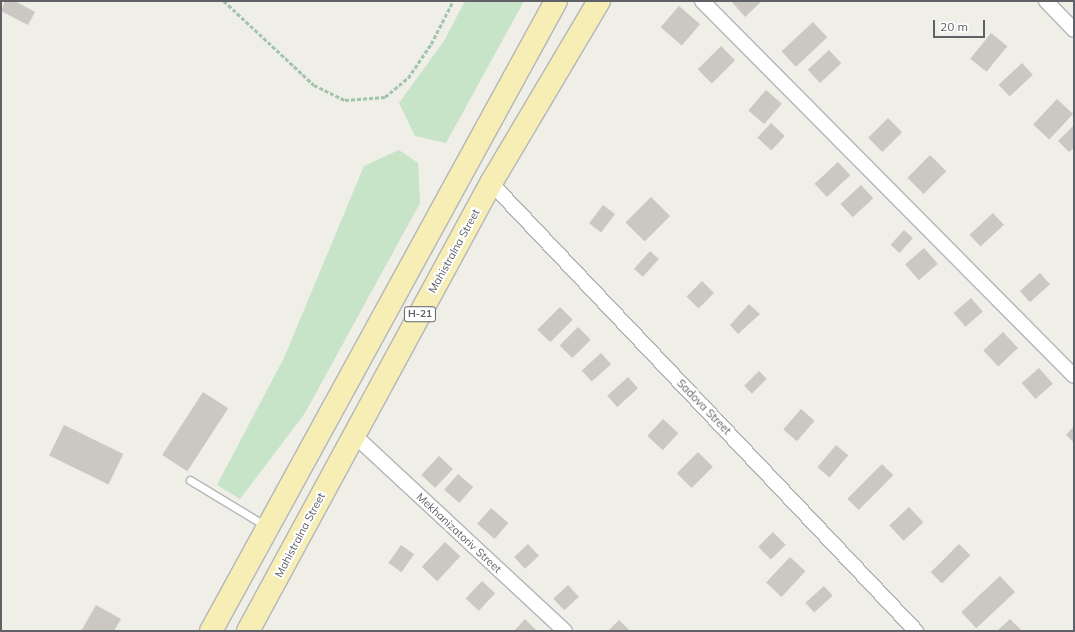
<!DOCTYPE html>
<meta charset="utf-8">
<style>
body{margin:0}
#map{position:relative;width:1075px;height:632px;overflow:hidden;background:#efeee7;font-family:Mulish,sans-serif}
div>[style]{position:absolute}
.green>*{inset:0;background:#c7e3c8}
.building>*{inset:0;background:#cbc8c4;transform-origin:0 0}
.path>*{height:2.5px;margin-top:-1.25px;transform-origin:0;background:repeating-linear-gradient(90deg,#a0c4ac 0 4px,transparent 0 6px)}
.roads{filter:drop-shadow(1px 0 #b4b6ba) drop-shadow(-1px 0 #b4b6ba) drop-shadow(0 1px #b4b6ba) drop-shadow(0 -1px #b4b6ba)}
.lane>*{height:7px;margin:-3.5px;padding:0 3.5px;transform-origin:3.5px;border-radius:3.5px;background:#fff}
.street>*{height:14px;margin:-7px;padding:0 7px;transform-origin:7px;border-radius:7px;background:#fff}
.primary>*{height:22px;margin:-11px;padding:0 11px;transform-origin:11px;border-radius:11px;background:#f6eeb5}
span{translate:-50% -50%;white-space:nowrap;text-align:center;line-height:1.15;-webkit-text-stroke:4px #fff;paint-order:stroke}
.shield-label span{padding:1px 3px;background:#fff;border:1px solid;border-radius:3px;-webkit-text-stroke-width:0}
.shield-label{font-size:10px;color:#5f6166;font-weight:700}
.street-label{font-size:11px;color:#5f6166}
.frame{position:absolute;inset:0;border:2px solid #5f6166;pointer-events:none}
.scale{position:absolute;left:933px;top:20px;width:52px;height:18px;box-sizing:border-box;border:2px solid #5f6166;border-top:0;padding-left:5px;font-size:12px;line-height:14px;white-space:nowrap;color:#5f6166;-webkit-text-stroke:3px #fff;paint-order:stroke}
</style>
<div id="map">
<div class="green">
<div style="clip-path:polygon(465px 1px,524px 1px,446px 143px,415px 136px,399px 103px,444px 41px)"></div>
<div style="clip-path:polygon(399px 150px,418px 163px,420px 203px,305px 413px,240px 499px,217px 485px,284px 358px,364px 166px)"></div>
</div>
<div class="building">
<div style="clip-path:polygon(5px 1px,15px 1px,35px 12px,28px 25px,1px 11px)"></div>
<div style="clip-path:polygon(731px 1px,762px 1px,745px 17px)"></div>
<div style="left:679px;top:6px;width:28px;height:28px;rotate:41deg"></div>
<div style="left:813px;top:22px;width:21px;height:43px;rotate:47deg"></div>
<div style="left:991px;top:33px;width:21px;height:33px;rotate:39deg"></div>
<div style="left:721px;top:46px;width:20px;height:33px;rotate:45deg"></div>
<div style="left:829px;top:50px;width:18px;height:29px;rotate:47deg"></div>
<div style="left:1022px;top:63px;width:16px;height:32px;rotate:47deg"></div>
<div style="left:766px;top:90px;width:21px;height:27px;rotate:41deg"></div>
<div style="left:1057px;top:99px;width:22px;height:35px;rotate:43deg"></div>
<div style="left:888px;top:118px;width:20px;height:28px;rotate:45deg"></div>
<div style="left:771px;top:123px;width:19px;height:20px;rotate:43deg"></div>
<div style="clip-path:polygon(1074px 125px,1074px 148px,1069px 152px,1058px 141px)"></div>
<div style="left:930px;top:155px;width:23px;height:32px;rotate:45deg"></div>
<div style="left:838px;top:162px;width:18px;height:32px;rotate:47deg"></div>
<div style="left:861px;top:185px;width:18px;height:28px;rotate:47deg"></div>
<div style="left:651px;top:197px;width:27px;height:36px;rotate:45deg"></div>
<div style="left:603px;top:205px;width:15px;height:23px;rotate:37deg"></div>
<div style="left:993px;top:213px;width:16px;height:32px;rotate:47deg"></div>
<div style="left:904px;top:230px;width:12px;height:20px;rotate:42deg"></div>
<div style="left:924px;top:248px;width:21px;height:25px;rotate:49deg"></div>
<div style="left:650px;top:251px;width:12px;height:24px;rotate:42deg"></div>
<div style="left:1040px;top:273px;width:15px;height:27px;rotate:48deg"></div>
<div style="left:702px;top:281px;width:17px;height:22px;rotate:45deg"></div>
<div style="left:971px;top:298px;width:18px;height:23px;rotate:49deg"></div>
<div style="clip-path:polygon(749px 304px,760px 314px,738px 334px,730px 325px)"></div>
<div style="left:560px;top:307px;width:18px;height:32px;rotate:45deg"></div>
<div style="left:578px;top:327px;width:18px;height:26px;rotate:45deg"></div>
<div style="left:1003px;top:332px;width:22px;height:27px;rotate:47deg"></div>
<div style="left:601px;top:353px;width:15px;height:26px;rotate:48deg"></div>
<div style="left:1039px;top:368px;width:21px;height:23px;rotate:49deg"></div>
<div style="left:759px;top:371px;width:11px;height:21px;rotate:45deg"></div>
<div style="left:628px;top:377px;width:15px;height:28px;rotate:48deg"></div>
<div style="left:203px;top:392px;width:30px;height:75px;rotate:33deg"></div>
<div style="left:801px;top:409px;width:18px;height:27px;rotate:41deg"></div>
<div style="left:663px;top:419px;width:21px;height:23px;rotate:43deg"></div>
<div style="left:64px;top:425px;width:66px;height:34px;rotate:26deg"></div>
<div style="clip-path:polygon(1074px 426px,1074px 443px,1066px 435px)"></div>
<div style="left:836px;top:445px;width:16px;height:29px;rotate:40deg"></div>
<div style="left:698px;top:452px;width:21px;height:30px;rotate:45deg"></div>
<div style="left:439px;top:456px;width:19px;height:26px;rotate:43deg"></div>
<div style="left:882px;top:464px;width:16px;height:49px;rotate:45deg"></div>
<div style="left:458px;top:474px;width:20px;height:21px;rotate:41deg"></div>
<div style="left:909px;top:507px;width:21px;height:27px;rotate:47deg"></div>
<div style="left:491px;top:508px;width:23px;height:21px;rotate:41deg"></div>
<div style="left:773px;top:532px;width:18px;height:21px;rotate:45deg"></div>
<div style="left:445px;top:542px;width:21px;height:34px;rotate:43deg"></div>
<div style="left:528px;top:544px;width:16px;height:19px;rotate:47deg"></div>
<div style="left:959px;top:544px;width:16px;height:40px;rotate:45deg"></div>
<div style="left:401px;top:545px;width:16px;height:22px;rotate:35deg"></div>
<div style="left:790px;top:557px;width:21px;height:35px;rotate:43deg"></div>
<div style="left:1000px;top:576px;width:22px;height:53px;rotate:47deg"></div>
<div style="left:482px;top:581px;width:18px;height:24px;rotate:43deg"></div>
<div style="left:568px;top:585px;width:16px;height:20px;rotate:47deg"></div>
<div style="left:824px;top:586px;width:13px;height:25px;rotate:48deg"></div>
<div style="clip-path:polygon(96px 605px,121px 619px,114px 631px,81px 631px)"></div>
<div style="clip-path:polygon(525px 619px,537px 631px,514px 631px)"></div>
<div style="clip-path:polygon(1010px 619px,1022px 631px,997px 631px)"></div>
<div style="clip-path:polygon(619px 620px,630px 631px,608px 631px)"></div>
</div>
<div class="path">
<div style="left:224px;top:1px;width:123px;rotate:43deg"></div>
<div style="left:314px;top:85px;width:34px;rotate:26deg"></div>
<div style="left:345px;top:100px;width:40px;rotate:-4.3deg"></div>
<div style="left:385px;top:97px;width:30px;rotate:-40deg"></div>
<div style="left:408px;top:78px;width:41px;rotate:-55.9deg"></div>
<div style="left:431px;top:44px;width:48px;rotate:-62.9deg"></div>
</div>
<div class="roads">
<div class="lane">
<div style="left:190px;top:480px;width:89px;rotate:31.2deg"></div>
</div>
<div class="street">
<div style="left:702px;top:1px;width:528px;rotate:45.23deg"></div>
<div style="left:1046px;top:1px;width:40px;rotate:46deg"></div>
<div style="left:491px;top:183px;width:618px;rotate:46.51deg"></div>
<div style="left:354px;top:435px;width:288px;rotate:42.9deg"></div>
</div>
<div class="primary">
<div style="left:211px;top:631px;width:718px;rotate:-61.29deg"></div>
<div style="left:248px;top:631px;width:510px;rotate:-61.52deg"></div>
<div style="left:491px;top:183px;width:212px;rotate:-59.3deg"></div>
</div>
</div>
<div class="shield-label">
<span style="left:420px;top:314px">Н-21</span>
</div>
<div class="street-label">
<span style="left:454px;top:251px;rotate:-61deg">Mahistralna Street</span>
<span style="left:704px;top:407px;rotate:46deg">Sadova Street</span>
<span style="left:459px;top:533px;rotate:43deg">Mekhanizatoriv Street</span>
<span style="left:300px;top:535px;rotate:-62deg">Mahistralna Street</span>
</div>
<div class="frame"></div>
<div class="scale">20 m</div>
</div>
